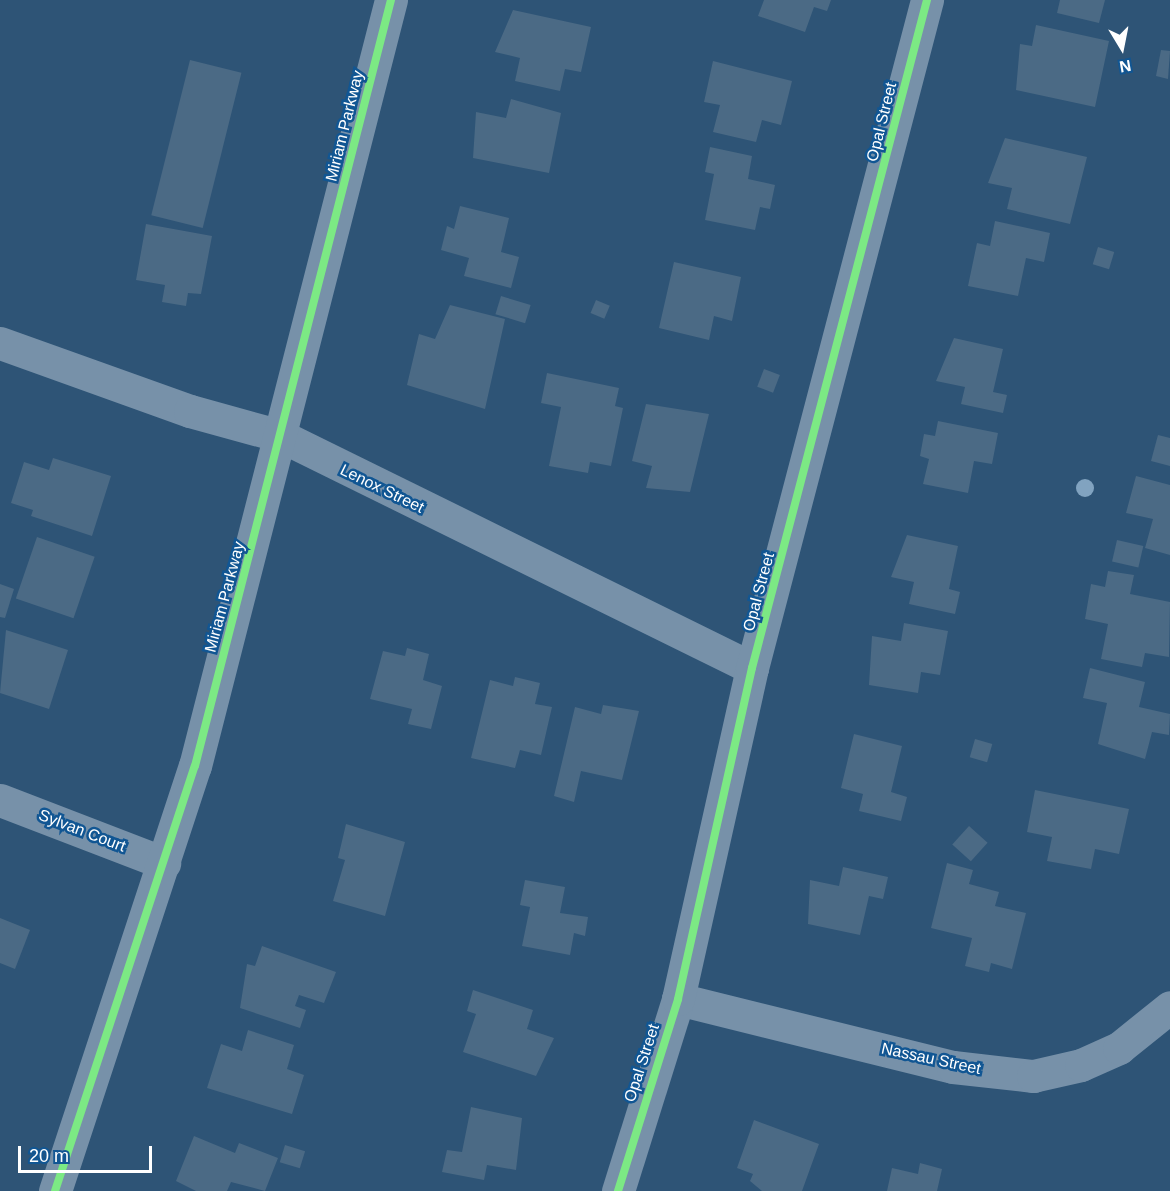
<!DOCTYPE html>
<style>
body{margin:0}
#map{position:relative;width:1170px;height:1191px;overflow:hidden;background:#2e5476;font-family:Arial,sans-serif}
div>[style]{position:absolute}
.building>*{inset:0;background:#4b6a85;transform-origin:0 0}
.street>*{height:33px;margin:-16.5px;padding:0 16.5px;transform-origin:16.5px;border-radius:16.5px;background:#7791a9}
.cycleway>*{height:8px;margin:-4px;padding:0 4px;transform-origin:4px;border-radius:4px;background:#7ce984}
.trees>*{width:18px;height:18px;margin:-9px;border-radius:50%;background:#81a3c0}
span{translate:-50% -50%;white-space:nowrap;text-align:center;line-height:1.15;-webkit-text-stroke:5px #115693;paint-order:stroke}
.street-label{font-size:16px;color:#fff}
.north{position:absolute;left:1092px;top:18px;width:60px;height:60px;-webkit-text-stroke:4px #115693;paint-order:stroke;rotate:170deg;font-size:16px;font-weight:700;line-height:24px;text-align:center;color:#fff}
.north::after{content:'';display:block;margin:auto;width:21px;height:27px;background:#fff;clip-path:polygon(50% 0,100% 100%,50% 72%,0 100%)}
.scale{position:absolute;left:18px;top:1146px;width:134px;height:27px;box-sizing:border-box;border:3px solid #fff;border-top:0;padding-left:8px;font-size:18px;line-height:21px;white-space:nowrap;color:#fff;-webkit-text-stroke:4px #115693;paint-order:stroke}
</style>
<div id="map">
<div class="building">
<div style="clip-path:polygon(764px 0,831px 0,827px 11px,814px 7px,805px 32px,758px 16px)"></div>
<div style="clip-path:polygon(1060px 0,1105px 0,1099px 23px,1057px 13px)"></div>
<div style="clip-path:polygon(513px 10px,591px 27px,581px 72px,565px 69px,560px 91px,515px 81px,520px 58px,495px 52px)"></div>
<div style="clip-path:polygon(1036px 25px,1109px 41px,1095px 107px,1016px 90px,1020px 44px,1032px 46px)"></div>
<div style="clip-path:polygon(1161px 50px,1170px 51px,1168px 79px,1156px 76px)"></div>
<div style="left:190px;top:60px;width:53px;height:160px;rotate:14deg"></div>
<div style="clip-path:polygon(713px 61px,792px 81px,781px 125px,762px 120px,756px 142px,713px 132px,720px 105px,704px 102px)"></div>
<div style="clip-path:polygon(511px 99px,561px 113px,549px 173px,473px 158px,476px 112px,506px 118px)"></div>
<div style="clip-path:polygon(1005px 138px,1087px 157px,1070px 224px,1007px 209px,1012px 188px,988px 183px)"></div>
<div style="clip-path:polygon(710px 147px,752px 156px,748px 179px,775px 185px,770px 209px,760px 207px,755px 230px,705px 220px,714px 174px,705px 172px)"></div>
<div style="clip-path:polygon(460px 206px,509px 218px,501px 252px,519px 257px,511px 288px,464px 276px,469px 258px,441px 250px,447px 226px,454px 229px)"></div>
<div style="clip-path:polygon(995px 221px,1050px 233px,1044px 262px,1026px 258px,1018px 296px,968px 286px,977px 243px,990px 246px)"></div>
<div style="clip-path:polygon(146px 224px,212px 236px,201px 294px,188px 293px,186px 306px,162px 302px,165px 285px,136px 280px)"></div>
<div style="left:1098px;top:247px;width:17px;height:18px;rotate:17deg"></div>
<div style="clip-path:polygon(674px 262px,741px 277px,732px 321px,714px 316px,709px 340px,659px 328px)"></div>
<div style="left:501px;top:296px;width:31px;height:19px;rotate:17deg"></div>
<div style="left:596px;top:300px;width:15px;height:14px;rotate:23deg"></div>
<div style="clip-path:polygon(450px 305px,505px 319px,485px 409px,407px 385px,419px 334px,435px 339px)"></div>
<div style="clip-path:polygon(954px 338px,1003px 349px,993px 392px,1007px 395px,1003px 413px,961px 404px,965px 387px,936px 381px)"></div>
<div style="left:764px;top:369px;width:17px;height:19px;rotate:21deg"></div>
<div style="clip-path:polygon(547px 373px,619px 388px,615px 406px,623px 408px,611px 466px,590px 462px,588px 473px,549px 466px,561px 407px,541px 403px)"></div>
<div style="clip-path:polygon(646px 404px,709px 414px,690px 492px,646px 488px,652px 466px,632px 461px)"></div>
<div style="clip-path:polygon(938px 421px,998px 433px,992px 464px,974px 461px,968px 493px,923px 484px,929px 459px,920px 456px,924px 434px,935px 436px)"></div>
<div style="clip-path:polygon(1158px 435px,1170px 438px,1170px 466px,1151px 461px)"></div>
<div style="clip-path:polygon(53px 458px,111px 476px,92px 536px,31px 516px,33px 510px,11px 503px,24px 462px,49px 470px)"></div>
<div style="clip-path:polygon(1136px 476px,1170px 485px,1170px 555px,1145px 548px,1153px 519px,1126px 513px)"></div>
<div style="clip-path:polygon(907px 535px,958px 546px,949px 589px,960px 592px,955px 614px,909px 604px,914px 582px,891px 577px)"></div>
<div style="left:37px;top:537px;width:61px;height:65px;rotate:19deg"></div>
<div style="left:1117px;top:540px;width:27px;height:22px;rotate:13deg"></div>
<div style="clip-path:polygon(1108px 571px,1134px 575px,1130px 594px,1170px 602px,1169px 657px,1145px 653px,1142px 667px,1101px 659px,1108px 624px,1085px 619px,1091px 584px,1105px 587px)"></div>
<div style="clip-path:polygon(0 584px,14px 589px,5px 618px,0 617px)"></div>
<div style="clip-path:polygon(904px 623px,948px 631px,940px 675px,921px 672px,918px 693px,869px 685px,872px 636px,901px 641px)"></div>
<div style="clip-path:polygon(6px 630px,68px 650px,49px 709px,0 693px)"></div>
<div style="clip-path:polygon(407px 648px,429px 654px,423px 680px,442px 686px,431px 729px,408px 724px,412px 709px,370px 699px,383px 651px,405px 656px)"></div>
<div style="clip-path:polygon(1090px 668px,1145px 682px,1139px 707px,1170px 714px,1169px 735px,1152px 732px,1145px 759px,1098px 744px,1107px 703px,1083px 698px)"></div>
<div style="clip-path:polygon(515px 677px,540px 683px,535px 704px,552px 707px,541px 755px,520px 750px,515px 768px,471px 758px,490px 680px,513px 686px)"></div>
<div style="clip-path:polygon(603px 705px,639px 711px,622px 780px,581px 771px,574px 802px,554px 796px,575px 707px,601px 714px)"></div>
<div style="clip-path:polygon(854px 734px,902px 746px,891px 792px,907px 797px,901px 821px,859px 811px,863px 794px,841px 788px)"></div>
<div style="left:975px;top:739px;width:18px;height:19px;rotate:16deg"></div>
<div style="clip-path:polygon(1035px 790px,1129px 809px,1119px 854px,1095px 849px,1091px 869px,1047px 861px,1052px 837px,1027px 832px)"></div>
<div style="clip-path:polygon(346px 824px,405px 842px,385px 916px,333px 901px,345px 860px,338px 858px)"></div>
<div style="left:969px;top:826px;width:25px;height:25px;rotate:42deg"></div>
<div style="clip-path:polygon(947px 863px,973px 870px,969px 884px,999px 892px,995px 906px,1026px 913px,1012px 969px,991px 963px,989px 972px,965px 966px,972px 938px,931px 928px)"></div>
<div style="clip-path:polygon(843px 867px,888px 877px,883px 899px,869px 896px,860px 935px,808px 924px,810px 880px,839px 886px)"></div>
<div style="clip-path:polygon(525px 880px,565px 887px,560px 913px,588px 917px,585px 936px,574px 933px,570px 955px,522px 946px,530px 907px,520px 905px)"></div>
<div style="clip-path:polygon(0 918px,30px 930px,15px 969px,0 963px)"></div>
<div style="clip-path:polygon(262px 946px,336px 972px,324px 1003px,299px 995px,295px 1006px,306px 1010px,300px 1028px,240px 1008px,247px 964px,255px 966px)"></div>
<div style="clip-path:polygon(473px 990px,533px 1010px,527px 1029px,554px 1038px,536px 1076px,463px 1052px,476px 1014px,467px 1011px)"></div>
<div style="clip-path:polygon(248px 1030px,294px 1045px,287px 1069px,304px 1075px,292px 1114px,207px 1088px,221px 1044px,242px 1051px)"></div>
<div style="clip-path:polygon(471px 1107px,522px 1118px,516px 1170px,487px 1165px,484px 1180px,442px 1172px,447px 1150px,462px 1152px)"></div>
<div style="clip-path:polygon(754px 1120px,819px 1144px,802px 1191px,762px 1191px,750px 1181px,753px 1174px,737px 1168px)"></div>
<div style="clip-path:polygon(194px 1136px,235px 1153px,239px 1143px,278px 1158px,265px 1191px,231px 1182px,227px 1191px,196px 1191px,176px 1181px)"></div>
<div style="left:285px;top:1145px;width:21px;height:18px;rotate:17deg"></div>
<div style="clip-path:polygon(920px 1163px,942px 1169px,937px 1191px,887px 1191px,892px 1168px,918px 1174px)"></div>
</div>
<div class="street">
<div style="left:0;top:343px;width:202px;rotate:19.7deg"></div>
<div style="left:190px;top:411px;width:94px;rotate:15.4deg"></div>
<div style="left:281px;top:436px;width:525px;rotate:26.22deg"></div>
<div style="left:0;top:800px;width:176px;rotate:21deg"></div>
<div style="left:678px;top:999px;width:283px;rotate:13.9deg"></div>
<div style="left:953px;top:1067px;width:81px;rotate:6.4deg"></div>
<div style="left:1033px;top:1076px;width:49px;rotate:-12.9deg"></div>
<div style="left:1081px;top:1065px;width:42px;rotate:-24.1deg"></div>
<div style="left:1119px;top:1048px;width:65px;rotate:-38.8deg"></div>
<div style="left:55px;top:1191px;width:447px;rotate:-71.8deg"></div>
<div style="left:195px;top:766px;width:791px;rotate:-75.65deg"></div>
<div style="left:618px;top:1191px;width:201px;rotate:-72.6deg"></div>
<div style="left:678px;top:999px;width:339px;rotate:-77.4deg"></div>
<div style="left:752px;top:668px;width:691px;rotate:-75.32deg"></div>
</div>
<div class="cycleway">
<div style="left:55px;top:1191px;width:447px;rotate:-71.8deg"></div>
<div style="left:195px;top:766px;width:791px;rotate:-75.65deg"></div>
<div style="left:618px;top:1191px;width:201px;rotate:-72.6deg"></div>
<div style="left:678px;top:999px;width:339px;rotate:-77.4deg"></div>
<div style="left:752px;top:668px;width:691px;rotate:-75.32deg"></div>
</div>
<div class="trees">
<div style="left:1085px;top:488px"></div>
</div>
<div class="street-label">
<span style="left:882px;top:122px;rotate:-76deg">Opal Street</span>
<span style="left:345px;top:126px;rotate:-76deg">Miriam Parkway</span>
<span style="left:382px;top:489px;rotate:26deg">Lenox Street</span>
<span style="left:759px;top:592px;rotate:-75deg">Opal Street</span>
<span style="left:225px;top:597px;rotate:-75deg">Miriam Parkway</span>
<span style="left:82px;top:831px;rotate:21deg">Sylvan Court</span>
<span style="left:931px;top:1059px;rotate:12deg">Nassau Street</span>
<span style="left:642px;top:1063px;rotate:-72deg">Opal Street</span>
</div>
<div class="north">N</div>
<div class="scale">20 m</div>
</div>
